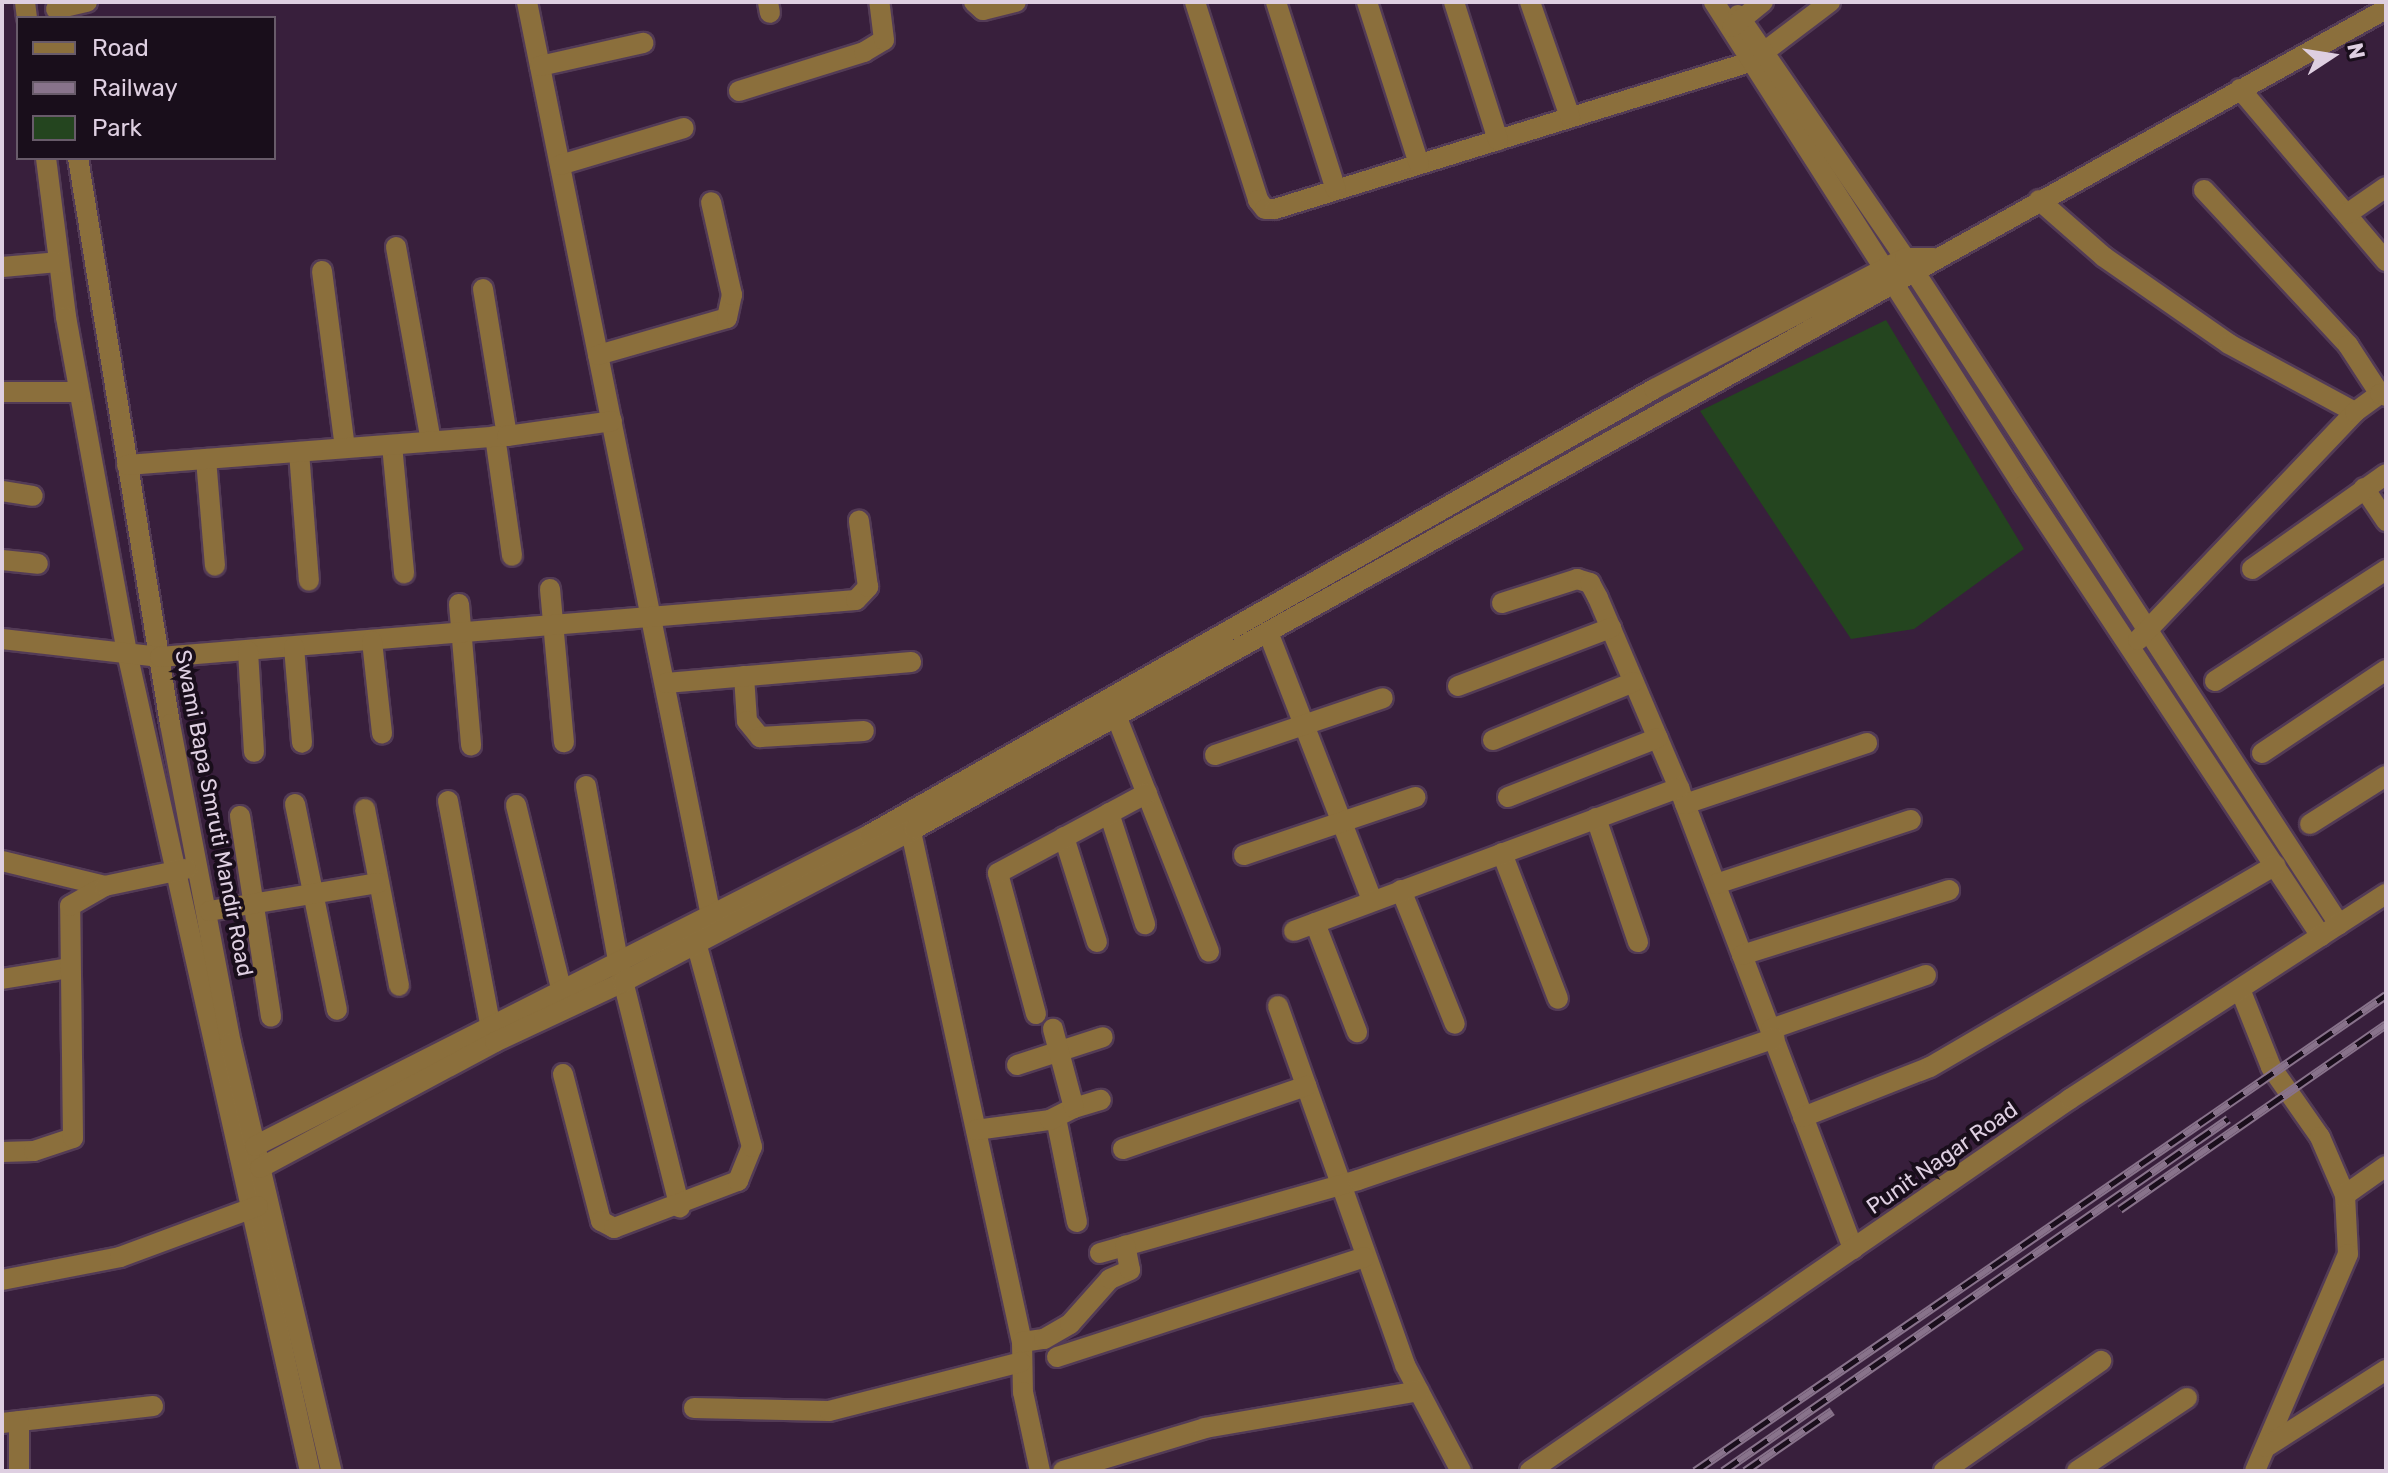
<!DOCTYPE html>
<style>
body{margin:0}
#map{position:relative;width:2388px;height:1473px;overflow:hidden;background:#381f3c;font-family:Rubik,sans-serif}
div>[style]{position:absolute}
.green>*{inset:0;background:#24451f}
.roads{filter:drop-shadow(2px 0 #533b56) drop-shadow(-2px 0 #533b56) drop-shadow(0 2px #533b56) drop-shadow(0 -2px #533b56)}
.minor>*{height:20px;margin:-10px;padding:0 10px;transform-origin:10px;border-radius:10px;background:#8b6f3c}
.rail>*{height:9px;margin-top:-4.5px;transform-origin:0;background:repeating-linear-gradient(90deg,#190e1b 0 18px,#88738b 0 36px);box-sizing:border-box;border-block:2px solid #88738b}
span{translate:-50% -50%;white-space:nowrap;text-align:center;line-height:1.15;-webkit-text-stroke:8px #190e1b;paint-order:stroke}
.street-label{font-size:22px;color:#decfe1}
.frame{position:absolute;inset:0;border:4px solid #decfe1;pointer-events:none}
.legend{position:absolute;left:16px;top:16px;width:260px;height:144px;box-sizing:border-box;background:#190e1b;border:2px solid #685b6a;margin:0;padding:10px 14px;list-style:none;font-size:24px;color:#decfe1}
.legend li{display:flex;align-items:center;gap:16px;height:40px}
.legend b{width:40px;border:2px solid #685b6a}
.north{position:absolute;left:2292px;top:16px;width:80px;height:80px;-webkit-text-stroke:6px #190e1b;paint-order:stroke;rotate:78deg;font-size:22px;font-weight:700;line-height:32px;text-align:center;color:#decfe1}
.north::after{content:'';display:block;margin:auto;width:28px;height:36px;background:#decfe1;clip-path:polygon(50% 0,100% 100%,50% 72%,0 100%)}
</style>
<div id="map">
<div class="green">
<div style="clip-path:polygon(1886px 320px,2024px 549px,1914px 629px,1851px 639px,1700px 411px)"></div>
</div>
<div class="roads">
<div class="minor">
<div style="left:25px;top:2px;width:16px;rotate:83deg"></div>
<div style="left:527px;top:2px;width:948px;rotate:78.62deg"></div>
<div style="left:768px;top:2px;width:11px;rotate:80deg"></div>
<div style="left:974px;top:2px;width:12px;rotate:42deg"></div>
<div style="left:983px;top:10px;width:34px;rotate:-14deg"></div>
<div style="left:1195px;top:2px;width:208px;rotate:72.3deg"></div>
<div style="left:1258px;top:200px;width:11px;rotate:52deg"></div>
<div style="left:1265px;top:209px;width:10px"></div>
<div style="left:1275px;top:209px;width:499px;rotate:-17.2deg"></div>
<div style="left:1752px;top:61px;width:98px;rotate:-37.1deg"></div>
<div style="left:1276px;top:2px;width:197px;rotate:72.3deg"></div>
<div style="left:1367px;top:2px;width:170px;rotate:72.2deg"></div>
<div style="left:1454px;top:2px;width:145px;rotate:72.3deg"></div>
<div style="left:1530px;top:2px;width:122px;rotate:70.8deg"></div>
<div style="left:1714px;top:2px;width:574px;rotate:57.44deg"></div>
<div style="left:2023px;top:486px;width:540px;rotate:56.49deg"></div>
<div style="left:56px;top:9px;width:32px;rotate:-13deg"></div>
<div style="left:1738px;top:15px;width:314px;rotate:55.5deg"></div>
<div style="left:1916px;top:274px;width:776px;rotate:56.95deg"></div>
<div style="left:1732px;top:27px;width:40px;rotate:-39deg"></div>
<div style="left:540px;top:66px;width:106px;rotate:-12.6deg"></div>
<div style="left:2240px;top:89px;width:226px;rotate:49.7deg"></div>
<div style="left:739px;top:91px;width:131px;rotate:-17.3deg"></div>
<div style="left:864px;top:52px;width:23px;rotate:-31deg"></div>
<div style="left:884px;top:40px;width:38px;rotate:-97deg"></div>
<div style="left:46px;top:158px;width:160px;rotate:82.8deg"></div>
<div style="left:66px;top:317px;width:346px;rotate:79.7deg"></div>
<div style="left:128px;top:657px;width:834px;rotate:77.4deg"></div>
<div style="left:78px;top:158px;width:573px;rotate:80.77deg"></div>
<div style="left:170px;top:724px;width:325px;rotate:79.2deg"></div>
<div style="left:231px;top:1043px;width:440px;rotate:76.8deg"></div>
<div style="left:560px;top:165px;width:129px;rotate:-16.6deg"></div>
<div style="left:2204px;top:190px;width:212px;rotate:47.1deg"></div>
<div style="left:2348px;top:345px;width:59px;rotate:56.9deg"></div>
<div style="left:2039px;top:200px;width:86px;rotate:41.2deg"></div>
<div style="left:2104px;top:257px;width:152px;rotate:34.8deg"></div>
<div style="left:2229px;top:344px;width:143px;rotate:28.4deg"></div>
<div style="left:2347px;top:214px;width:47px;rotate:-34.7deg"></div>
<div style="left:396px;top:247px;width:197px;rotate:79.8deg"></div>
<div style="left:2px;top:267px;width:57px;rotate:-5deg"></div>
<div style="left:322px;top:271px;width:178px;rotate:82.6deg"></div>
<div style="left:483px;top:289px;width:149px;rotate:80.7deg"></div>
<div style="left:598px;top:355px;width:134px;rotate:-16deg"></div>
<div style="left:727px;top:318px;width:24px;rotate:-78deg"></div>
<div style="left:732px;top:295px;width:95px;rotate:-102.7deg"></div>
<div style="left:2px;top:392px;width:77px"></div>
<div style="left:495px;top:436px;width:121px;rotate:81.9deg"></div>
<div style="left:392px;top:445px;width:129px;rotate:84.6deg"></div>
<div style="left:299px;top:452px;width:129px;rotate:85.6deg"></div>
<div style="left:206px;top:459px;width:107px;rotate:85.2deg"></div>
<div style="left:127px;top:465px;width:381px;rotate:-4.4deg"></div>
<div style="left:507px;top:436px;width:106px;rotate:-8.1deg"></div>
<div style="left:2364px;top:488px;width:40px;rotate:56deg"></div>
<div style="left:2px;top:491px;width:31px;rotate:9deg"></div>
<div style="left:2px;top:560px;width:36px;rotate:6deg"></div>
<div style="left:2252px;top:569px;width:164px;rotate:-35.3deg"></div>
<div style="left:550px;top:589px;width:154px;rotate:84.8deg"></div>
<div style="left:1502px;top:603px;width:79px;rotate:-17.7deg"></div>
<div style="left:1577px;top:579px;width:14px;rotate:17deg"></div>
<div style="left:1590px;top:583px;width:17px;rotate:62deg"></div>
<div style="left:1598px;top:598px;width:207px;rotate:66.9deg"></div>
<div style="left:1679px;top:788px;width:493px;rotate:69.3deg"></div>
<div style="left:459px;top:604px;width:142px;rotate:85.1deg"></div>
<div style="left:1268px;top:632px;width:287px;rotate:68.8deg"></div>
<div style="left:2px;top:639px;width:159px;rotate:6.5deg"></div>
<div style="left:160px;top:657px;width:698px;rotate:-4.68deg"></div>
<div style="left:856px;top:600px;width:18px;rotate:-47deg"></div>
<div style="left:868px;top:587px;width:67px;rotate:-97.8deg"></div>
<div style="left:2138px;top:640px;width:315px;rotate:-46.4deg"></div>
<div style="left:2355px;top:412px;width:31px;rotate:-36deg"></div>
<div style="left:2380px;top:394px;width:6px;rotate:18deg"></div>
<div style="left:372px;top:641px;width:93px;rotate:83.8deg"></div>
<div style="left:294px;top:647px;width:96px;rotate:85.2deg"></div>
<div style="left:248px;top:651px;width:101px;rotate:86.6deg"></div>
<div style="left:744px;top:676px;width:45px;rotate:86.2deg"></div>
<div style="left:747px;top:721px;width:21px;rotate:51deg"></div>
<div style="left:760px;top:737px;width:104px;rotate:-3.3deg"></div>
<div style="left:2215px;top:681px;width:204px;rotate:-33deg"></div>
<div style="left:666px;top:683px;width:246px;rotate:-4.9deg"></div>
<div style="left:1458px;top:686px;width:164px;rotate:-20.8deg"></div>
<div style="left:1117px;top:718px;width:251px;rotate:68.5deg"></div>
<div style="left:1493px;top:740px;width:152px;rotate:-22.4deg"></div>
<div style="left:2262px;top:753px;width:149px;rotate:-33.8deg"></div>
<div style="left:1215px;top:755px;width:177px;rotate:-18.7deg"></div>
<div style="left:586px;top:786px;width:182px;rotate:79.6deg"></div>
<div style="left:619px;top:965px;width:250px;rotate:75.9deg"></div>
<div style="left:1508px;top:797px;width:161px;rotate:-21.5deg"></div>
<div style="left:448px;top:801px;width:227px;rotate:79.3deg"></div>
<div style="left:295px;top:804px;width:210px;rotate:78.5deg"></div>
<div style="left:1685px;top:804px;width:192px;rotate:-18.5deg"></div>
<div style="left:516px;top:805px;width:193px;rotate:76.2deg"></div>
<div style="left:365px;top:809px;width:180px;rotate:79.1deg"></div>
<div style="left:1109px;top:813px;width:117px;rotate:72deg"></div>
<div style="left:240px;top:816px;width:203px;rotate:81.2deg"></div>
<div style="left:908px;top:818px;width:536px;rotate:77.73deg"></div>
<div style="left:1022px;top:1342px;width:50px;rotate:88.9deg"></div>
<div style="left:1023px;top:1392px;width:81px;rotate:77.9deg"></div>
<div style="left:1596px;top:818px;width:131px;rotate:71.3deg"></div>
<div style="left:2310px;top:824px;width:90px;rotate:-32.3deg"></div>
<div style="left:1064px;top:837px;width:110px;rotate:72.6deg"></div>
<div style="left:1502px;top:853px;width:156px;rotate:69deg"></div>
<div style="left:1244px;top:855px;width:181px;rotate:-18.7deg"></div>
<div style="left:2px;top:861px;width:106px;rotate:13.6deg"></div>
<div style="left:1716px;top:884px;width:205px;rotate:-18.2deg"></div>
<div style="left:1401px;top:890px;width:144px;rotate:68.1deg"></div>
<div style="left:209px;top:911px;width:172px;rotate:-9.4deg"></div>
<div style="left:1315px;top:923px;width:117px;rotate:68.9deg"></div>
<div style="left:1294px;top:931px;width:411px;rotate:-20.4deg"></div>
<div style="left:1742px;top:955px;width:217px;rotate:-17.4deg"></div>
<div style="left:2px;top:979px;width:69px;rotate:-9.2deg"></div>
<div style="left:2240px;top:989px;width:84px;rotate:68.3deg"></div>
<div style="left:2271px;top:1067px;width:85px;rotate:55deg"></div>
<div style="left:2320px;top:1137px;width:63px;rotate:66.7deg"></div>
<div style="left:2345px;top:1195px;width:59px;rotate:87.1deg"></div>
<div style="left:2348px;top:1254px;width:236px;rotate:113.2deg"></div>
<div style="left:1278px;top:1006px;width:381px;rotate:70.5deg"></div>
<div style="left:1405px;top:1365px;width:120px;rotate:62.2deg"></div>
<div style="left:1036px;top:1014px;width:146px;rotate:-105.1deg"></div>
<div style="left:998px;top:873px;width:169px;rotate:-28.2deg"></div>
<div style="left:1771px;top:1029px;width:164px;rotate:-19.2deg"></div>
<div style="left:1017px;top:1065px;width:90px;rotate:-18deg"></div>
<div style="left:563px;top:1074px;width:152px;rotate:75.5deg"></div>
<div style="left:601px;top:1221px;width:15px;rotate:28deg"></div>
<div style="left:614px;top:1228px;width:133px;rotate:-20.8deg"></div>
<div style="left:738px;top:1181px;width:37px;rotate:-68deg"></div>
<div style="left:752px;top:1147px;width:213px;rotate:-105.3deg"></div>
<div style="left:1074px;top:1108px;width:28px;rotate:-17deg"></div>
<div style="left:1803px;top:1117px;width:136px;rotate:-21.5deg"></div>
<div style="left:1930px;top:1067px;width:400px;rotate:-30.3deg"></div>
<div style="left:1056px;top:1118px;width:106px;rotate:78.6deg"></div>
<div style="left:976px;top:1130px;width:75px;rotate:-7.7deg"></div>
<div style="left:1050px;top:1120px;width:27px;rotate:-27deg"></div>
<div style="left:1074px;top:1108px;width:82px;rotate:-104.9deg"></div>
<div style="left:255px;top:1146px;width:688px;rotate:-26.86deg"></div>
<div style="left:869px;top:835px;width:903px;rotate:-29.6deg"></div>
<div style="left:1654px;top:389px;width:283px;rotate:-27.6deg"></div>
<div style="left:1905px;top:258px;width:29px"></div>
<div style="left:1123px;top:1149px;width:194px;rotate:-19deg"></div>
<div style="left:2px;top:1152px;width:32px;rotate:-2deg"></div>
<div style="left:34px;top:1151px;width:41px;rotate:-18.4deg"></div>
<div style="left:73px;top:1138px;width:232px;rotate:-90.7deg"></div>
<div style="left:70px;top:906px;width:40px;rotate:-29.7deg"></div>
<div style="left:105px;top:886px;width:83px;rotate:-11.9deg"></div>
<div style="left:260px;top:1168px;width:267px;rotate:-28.2deg"></div>
<div style="left:495px;top:1042px;width:141px;rotate:-25.1deg"></div>
<div style="left:623px;top:982px;width:329px;rotate:-27.7deg"></div>
<div style="left:914px;top:829px;width:1685px;rotate:-29.12deg"></div>
<div style="left:2345px;top:1195px;width:50px;rotate:-35.3deg"></div>
<div style="left:1100px;top:1253px;width:268px;rotate:-15.8deg"></div>
<div style="left:1358px;top:1180px;width:440px;rotate:-18.8deg"></div>
<div style="left:2px;top:1280px;width:120px;rotate:-11deg"></div>
<div style="left:120px;top:1257px;width:147px;rotate:-20.3deg"></div>
<div style="left:1022px;top:1342px;width:22px;rotate:-8deg"></div>
<div style="left:1044px;top:1339px;width:30px;rotate:-30deg"></div>
<div style="left:1070px;top:1324px;width:60px;rotate:-48.4deg"></div>
<div style="left:1110px;top:1279px;width:22px;rotate:-24deg"></div>
<div style="left:1130px;top:1270px;width:25px;rotate:-101deg"></div>
<div style="left:1057px;top:1357px;width:323px;rotate:-18deg"></div>
<div style="left:694px;top:1408px;width:135px;rotate:1.3deg"></div>
<div style="left:829px;top:1411px;width:198px;rotate:-14.3deg"></div>
<div style="left:2px;top:1423px;width:152px;rotate:-6.4deg"></div>
<div style="left:2266px;top:1447px;width:143px;rotate:-32.7deg"></div>
<div style="left:19px;top:1471px;width:50px;rotate:-90deg"></div>
<div style="left:1063px;top:1471px;width:148px;rotate:-16.8deg"></div>
<div style="left:1205px;top:1428px;width:217px;rotate:-9.8deg"></div>
<div style="left:1530px;top:1471px;width:656px;rotate:-34.56deg"></div>
<div style="left:2070px;top:1099px;width:377px;rotate:-33deg"></div>
<div style="left:1944px;top:1471px;width:192px;rotate:-35deg"></div>
<div style="left:2077px;top:1471px;width:132px;rotate:-33.6deg"></div>
</div>
</div>
<div class="rail">
<div style="left:2120px;top:1209px;width:324px;rotate:-34.8deg"></div>
<div style="left:1695px;top:1471px;width:839px;rotate:-34.56deg"></div>
<div style="left:1723px;top:1471px;width:616px;rotate:-34.88deg"></div>
<div style="left:1745px;top:1471px;width:106px;rotate:-34.6deg"></div>
</div>
<div class="street-label">
<span style="left:214px;top:813px;rotate:79deg">Swami Bapa Smruti Mandir Road</span>
<span style="left:1942px;top:1158px;rotate:-35deg">Punit Nagar Road</span>
</div>
<div class="frame"></div>
<ul class="legend">
<li><b style="height:10px;background:#8b6f3c"></b>Road</li>
<li><b style="height:10px;background:#88738b"></b>Railway</li>
<li><b style="height:22px;background:#24451f"></b>Park</li>
</ul>
<div class="north">N</div>
</div>
